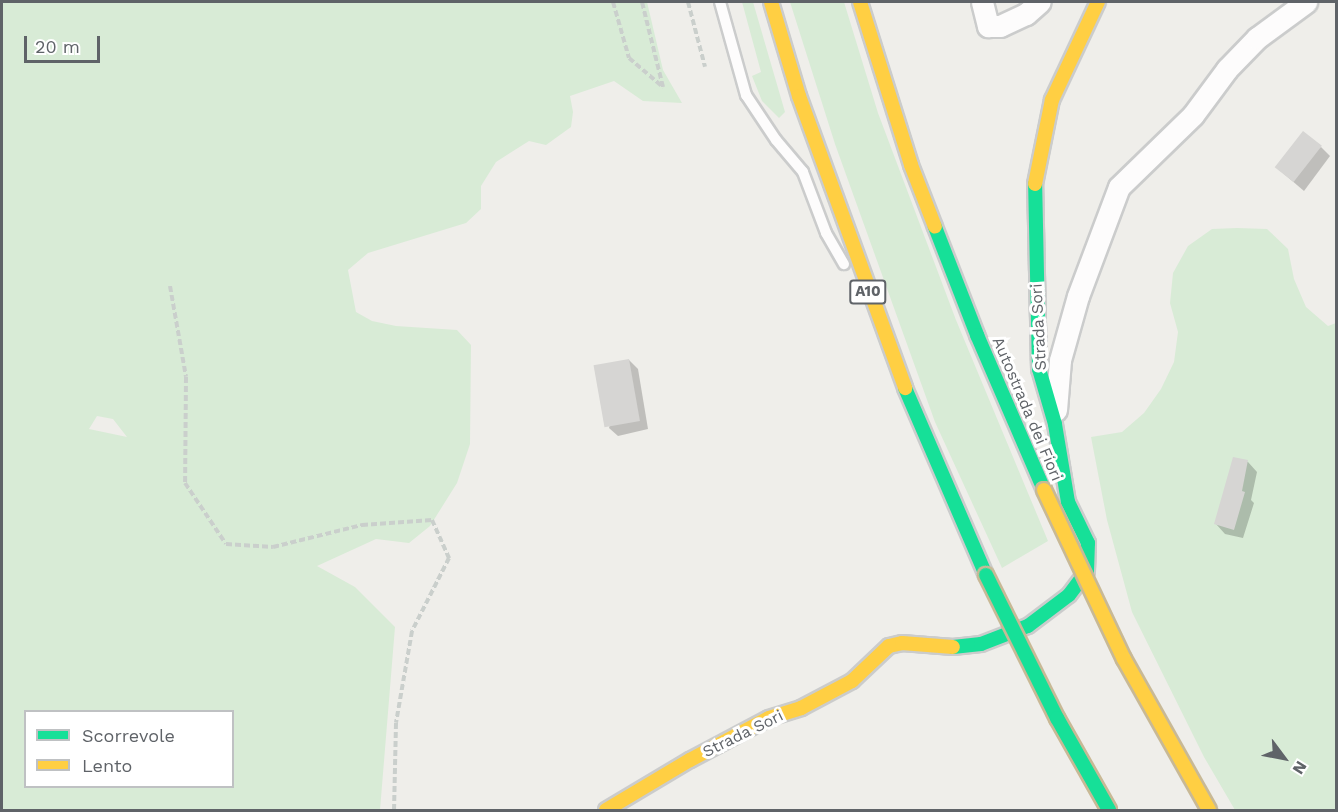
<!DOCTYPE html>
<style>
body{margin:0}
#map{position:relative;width:1338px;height:812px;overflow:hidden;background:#efeeea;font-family:"Work Sans",sans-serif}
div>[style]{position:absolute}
.green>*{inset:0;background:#d8ebd6}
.shadow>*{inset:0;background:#0003}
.building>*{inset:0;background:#d6d5d3;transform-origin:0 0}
.path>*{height:4px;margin-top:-2px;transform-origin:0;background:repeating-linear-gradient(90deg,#cacfcc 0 6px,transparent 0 9px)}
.roads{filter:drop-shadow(2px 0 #cbcccc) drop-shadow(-2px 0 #cbcccc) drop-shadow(0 2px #cbcccc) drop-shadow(0 -2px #cbcccc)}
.lane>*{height:10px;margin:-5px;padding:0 5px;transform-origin:5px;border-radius:5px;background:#fdfcfc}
.street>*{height:21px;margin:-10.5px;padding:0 10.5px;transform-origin:10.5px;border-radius:10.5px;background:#fdfcfc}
.fast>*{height:14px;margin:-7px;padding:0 7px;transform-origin:7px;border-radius:7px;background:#16e098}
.slow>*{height:14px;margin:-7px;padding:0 7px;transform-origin:7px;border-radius:7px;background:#ffcf43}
.bridges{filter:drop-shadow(2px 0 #c8b996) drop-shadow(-2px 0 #c8b996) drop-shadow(0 2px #c8b996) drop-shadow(0 -2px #c8b996)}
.fast-bridge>*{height:14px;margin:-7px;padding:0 7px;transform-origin:7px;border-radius:7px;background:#16e098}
.slow-bridge>*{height:14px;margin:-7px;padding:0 7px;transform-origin:7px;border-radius:7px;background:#ffcf43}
span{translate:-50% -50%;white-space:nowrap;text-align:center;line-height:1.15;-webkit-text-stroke:6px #fff;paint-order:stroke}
.shield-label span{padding:2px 4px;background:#fff;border:2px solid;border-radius:4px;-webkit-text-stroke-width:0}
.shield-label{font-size:15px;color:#5f6368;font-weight:700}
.street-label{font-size:16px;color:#5f6368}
.frame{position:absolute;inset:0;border:3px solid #5f6368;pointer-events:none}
.legend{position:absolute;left:24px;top:710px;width:210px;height:78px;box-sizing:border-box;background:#fff;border:2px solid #bfc1c3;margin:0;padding:8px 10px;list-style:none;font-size:18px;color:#5f6368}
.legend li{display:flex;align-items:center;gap:12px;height:30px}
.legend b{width:30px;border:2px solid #bfc1c3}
.north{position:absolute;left:1254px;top:728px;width:60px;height:60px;-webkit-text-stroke:4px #fff;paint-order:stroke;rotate:122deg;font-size:16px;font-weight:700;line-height:24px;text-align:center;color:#5f6368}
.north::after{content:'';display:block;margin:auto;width:21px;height:27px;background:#5f6368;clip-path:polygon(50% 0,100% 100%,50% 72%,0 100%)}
.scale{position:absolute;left:24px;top:36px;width:76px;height:27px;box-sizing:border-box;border:3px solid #5f6368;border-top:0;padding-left:8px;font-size:18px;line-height:21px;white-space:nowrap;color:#5f6368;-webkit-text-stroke:4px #fff;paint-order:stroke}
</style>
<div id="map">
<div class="green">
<div style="clip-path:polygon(evenodd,2px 2px,647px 2px,663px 70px,682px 103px,643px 101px,614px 81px,570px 96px,573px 112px,571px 127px,546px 145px,529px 141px,496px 162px,481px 186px,481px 209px,466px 223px,368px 253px,348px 270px,356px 312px,372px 321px,396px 326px,457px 330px,471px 345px,470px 444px,457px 483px,430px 526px,409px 543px,376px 539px,317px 566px,355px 587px,395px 627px,380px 810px,2px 810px,2px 2px,97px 416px,113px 419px,127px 437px,89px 429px,97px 416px,2px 2px,26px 712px,232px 712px,232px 786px,26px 786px,26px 712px)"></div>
<div style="clip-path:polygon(742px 2px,753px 2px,785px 112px,779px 118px,762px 101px,752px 76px,761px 72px)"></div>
<div style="clip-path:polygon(790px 2px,844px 2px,878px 113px,956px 320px,1048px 541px,1002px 568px,935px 422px,835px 144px)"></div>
<div style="clip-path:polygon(1237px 228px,1267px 229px,1288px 249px,1294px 279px,1306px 307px,1328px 326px,1336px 323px,1336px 810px,1235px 810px,1204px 757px,1132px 612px,1107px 520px,1091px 437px,1122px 432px,1144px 413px,1161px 389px,1174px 362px,1178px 332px,1170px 303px,1173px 273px,1188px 246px,1212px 229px)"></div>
</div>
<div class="shadow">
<div style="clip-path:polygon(1321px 147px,1330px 156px,1304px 191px,1277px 168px)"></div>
<div style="clip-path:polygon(629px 360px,638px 369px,648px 429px,618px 436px,609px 428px)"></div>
<div style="clip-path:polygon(1234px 458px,1248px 462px,1257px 472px,1251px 500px,1254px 503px,1243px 538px,1225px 534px,1216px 524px)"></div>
</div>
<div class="building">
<div style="left:1303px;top:131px;width:24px;height:46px;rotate:38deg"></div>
<div style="left:629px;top:359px;width:63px;height:36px;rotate:80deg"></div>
<div style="clip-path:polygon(1233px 457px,1248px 460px,1242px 491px,1245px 492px,1234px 530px,1214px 524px)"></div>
</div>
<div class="path">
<div style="left:613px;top:2px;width:58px;rotate:74.1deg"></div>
<div style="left:629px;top:58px;width:45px;rotate:40.5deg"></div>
<div style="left:663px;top:87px;width:88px;rotate:-103.9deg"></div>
<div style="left:688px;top:2px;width:67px;rotate:75.3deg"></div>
<div style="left:170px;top:286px;width:92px;rotate:80deg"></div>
<div style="left:186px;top:377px;width:106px;rotate:90.5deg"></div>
<div style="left:185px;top:483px;width:73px;rotate:56.1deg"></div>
<div style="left:226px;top:544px;width:47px;rotate:3.7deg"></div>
<div style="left:273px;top:547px;width:92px;rotate:-13.9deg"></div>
<div style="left:362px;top:525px;width:70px;rotate:-4.1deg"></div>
<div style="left:432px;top:520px;width:42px;rotate:65.9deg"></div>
<div style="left:449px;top:558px;width:82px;rotate:116.9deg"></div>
<div style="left:412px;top:631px;width:93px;rotate:99.9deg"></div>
<div style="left:396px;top:723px;width:87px;rotate:91.3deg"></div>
</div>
<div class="roads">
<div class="lane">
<div style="left:720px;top:2px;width:97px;rotate:74.4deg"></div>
<div style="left:746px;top:95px;width:54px;rotate:56.3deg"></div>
<div style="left:776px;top:140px;width:42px;rotate:49.8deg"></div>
<div style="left:803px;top:172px;width:65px;rotate:69.3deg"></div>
<div style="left:826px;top:233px;width:36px;rotate:60deg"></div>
</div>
<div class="street">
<div style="left:982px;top:2px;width:25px;rotate:76deg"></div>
<div style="left:988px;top:26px;width:12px"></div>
<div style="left:1000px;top:26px;width:29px;rotate:-25deg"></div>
<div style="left:1026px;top:14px;width:18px;rotate:-41deg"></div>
<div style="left:1056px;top:410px;width:50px;rotate:-85.4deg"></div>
<div style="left:1060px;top:360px;width:66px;rotate:-74.3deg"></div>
<div style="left:1078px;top:296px;width:116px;rotate:-69.4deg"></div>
<div style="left:1119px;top:187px;width:103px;rotate:-44.2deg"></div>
<div style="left:1193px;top:115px;width:57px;rotate:-53.5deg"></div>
<div style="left:1227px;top:69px;width:43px;rotate:-45.9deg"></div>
<div style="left:1257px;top:38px;width:61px;rotate:-36.3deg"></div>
</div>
<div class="fast">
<div style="left:935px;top:227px;width:116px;rotate:68.7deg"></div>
<div style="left:977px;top:335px;width:169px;rotate:66.6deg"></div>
<div style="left:905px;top:388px;width:204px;rotate:66.6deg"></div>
<div style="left:953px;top:647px;width:28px;rotate:-6deg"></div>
<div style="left:981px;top:644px;width:50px;rotate:-21deg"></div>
<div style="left:1028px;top:626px;width:51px;rotate:-37.1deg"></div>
<div style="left:1069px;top:595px;width:30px;rotate:-53deg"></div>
<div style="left:1087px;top:571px;width:28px;rotate:-88deg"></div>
<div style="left:1088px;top:543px;width:46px;rotate:-116deg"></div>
<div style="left:1068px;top:502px;width:79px;rotate:-99.5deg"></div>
<div style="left:1055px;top:424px;width:57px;rotate:-106.2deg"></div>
<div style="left:1039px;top:369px;width:185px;rotate:-91.2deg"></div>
</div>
<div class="slow">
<div style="left:771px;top:2px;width:98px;rotate:73.4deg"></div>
<div style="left:799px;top:96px;width:311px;rotate:70deg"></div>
<div style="left:860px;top:2px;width:171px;rotate:72.6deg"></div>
<div style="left:911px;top:165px;width:66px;rotate:68.8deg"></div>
<div style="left:1035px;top:184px;width:86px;rotate:-78.6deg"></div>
<div style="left:1052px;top:100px;width:108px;rotate:-64.9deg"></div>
<div style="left:606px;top:810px;width:98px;rotate:-30.8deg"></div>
<div style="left:690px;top:760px;width:89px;rotate:-28deg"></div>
<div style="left:769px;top:718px;width:34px;rotate:-17deg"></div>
<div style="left:801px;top:708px;width:58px;rotate:-27.9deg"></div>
<div style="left:852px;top:681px;width:51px;rotate:-43.4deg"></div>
<div style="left:889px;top:646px;width:13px;rotate:-13deg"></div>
<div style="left:902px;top:643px;width:51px;rotate:4.5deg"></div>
</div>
</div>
<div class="bridges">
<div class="fast-bridge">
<div style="left:986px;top:575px;width:160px;rotate:63.6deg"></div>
<div style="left:1057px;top:718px;width:106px;rotate:60.5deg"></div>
</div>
<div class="slow-bridge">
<div style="left:1044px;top:490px;width:187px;rotate:64.7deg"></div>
<div style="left:1124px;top:659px;width:173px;rotate:60.6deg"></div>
</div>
</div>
<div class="shield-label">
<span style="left:868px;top:292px">A10</span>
</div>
<div class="street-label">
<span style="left:1039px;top:327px;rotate:-93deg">Strada Sori</span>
<span style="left:1027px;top:409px;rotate:67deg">Autostrada dei Fiori</span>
<span style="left:743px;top:734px;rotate:-26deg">Strada Sori</span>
</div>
<div class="frame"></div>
<ul class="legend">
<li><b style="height:8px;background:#16e098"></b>Scorrevole</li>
<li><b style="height:8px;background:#ffcf43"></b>Lento</li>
</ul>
<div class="north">N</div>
<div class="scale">20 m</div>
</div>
